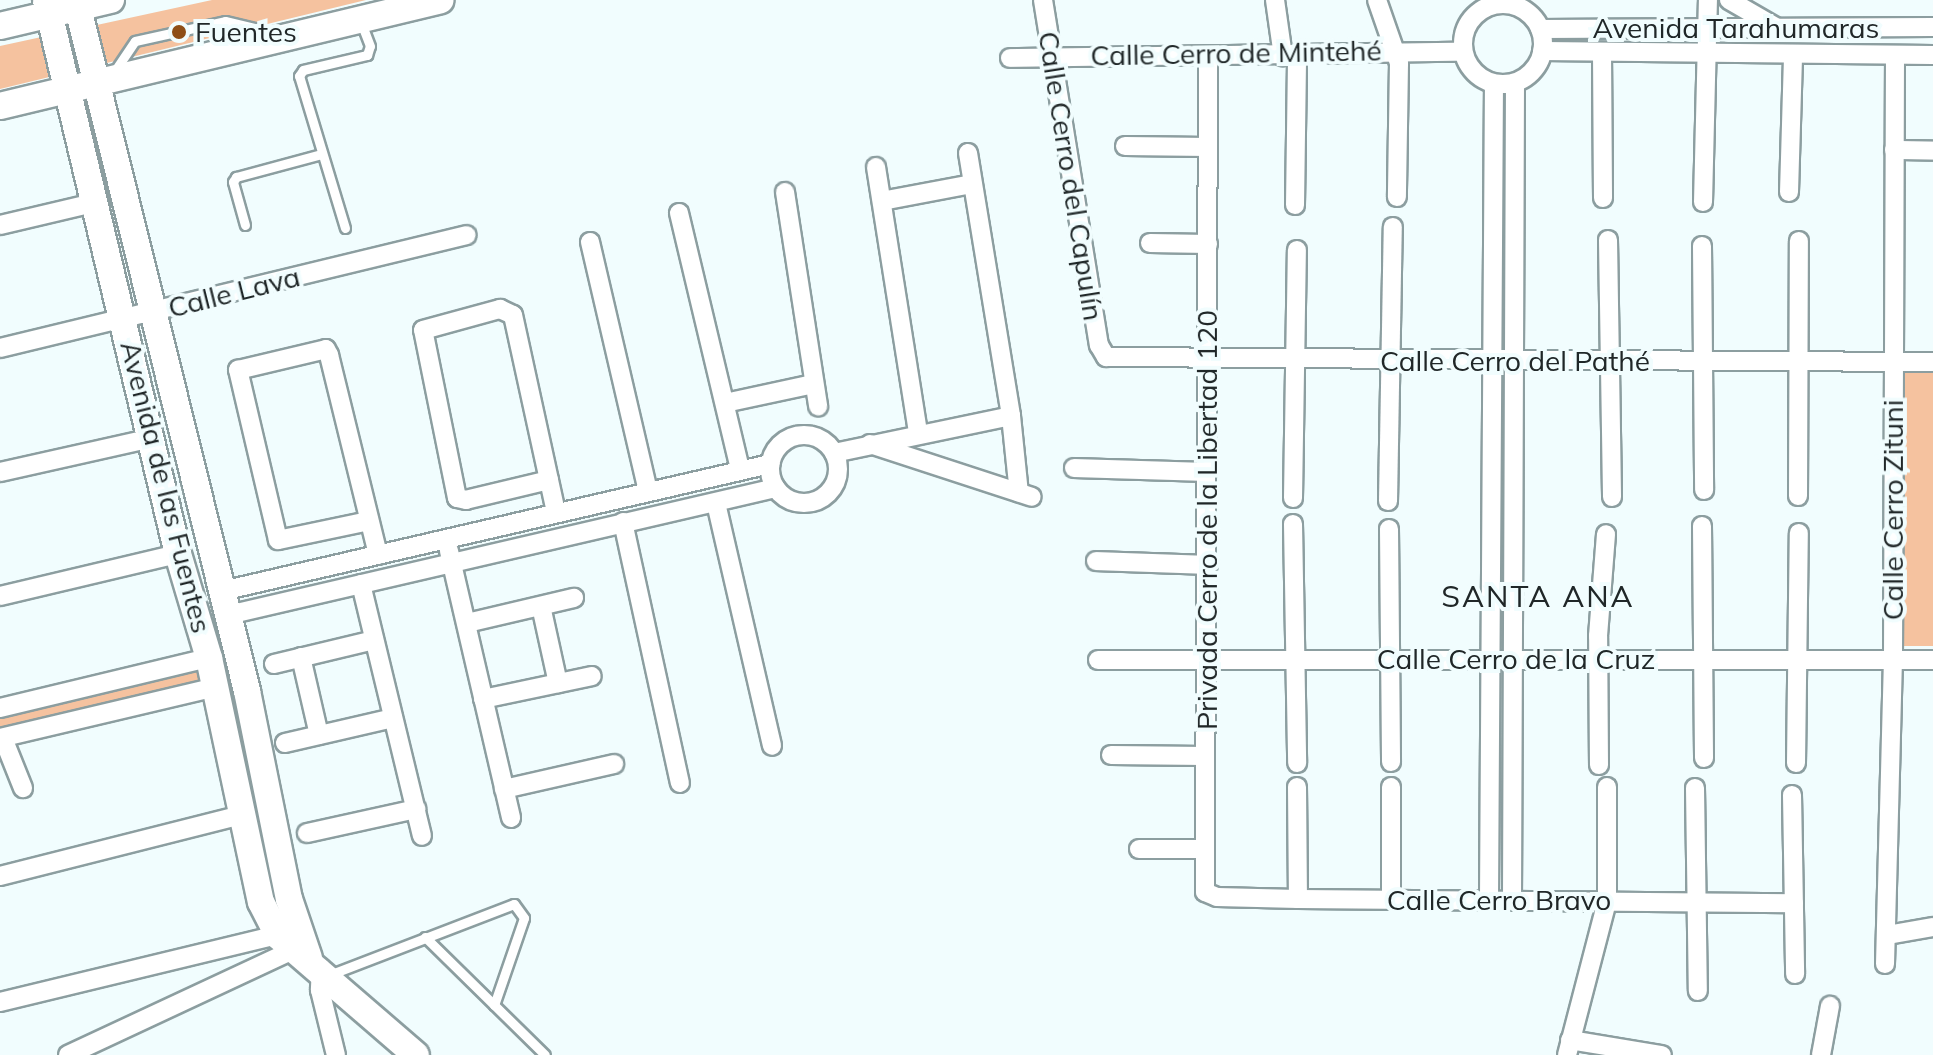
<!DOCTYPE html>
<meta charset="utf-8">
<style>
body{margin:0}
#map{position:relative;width:1933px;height:1055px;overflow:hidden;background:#f1fdfe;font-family:Mulish,sans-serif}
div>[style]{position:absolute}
.green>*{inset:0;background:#f5c29f;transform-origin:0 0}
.roads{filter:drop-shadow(2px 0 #8c9ea0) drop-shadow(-2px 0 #8c9ea0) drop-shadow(0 2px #8c9ea0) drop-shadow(0 -2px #8c9ea0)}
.lane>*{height:9px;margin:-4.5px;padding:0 4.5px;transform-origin:4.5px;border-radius:4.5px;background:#fff}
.street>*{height:18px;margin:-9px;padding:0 9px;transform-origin:9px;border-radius:9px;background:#fff}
.street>.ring{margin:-9px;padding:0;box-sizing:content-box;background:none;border:18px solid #fff;border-radius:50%}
.secondary>*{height:26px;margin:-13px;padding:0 13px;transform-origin:13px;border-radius:13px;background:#fff}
.dots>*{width:22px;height:22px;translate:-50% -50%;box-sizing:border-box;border:4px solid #f1fdfe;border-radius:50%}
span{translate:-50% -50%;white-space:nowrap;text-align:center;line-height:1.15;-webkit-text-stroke:8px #f1fdfe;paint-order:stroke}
.street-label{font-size:28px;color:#202728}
.poi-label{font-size:28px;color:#202728}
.left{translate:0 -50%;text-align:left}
.neighbourhood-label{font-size:30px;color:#202728;letter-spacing:2px}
</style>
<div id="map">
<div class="green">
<div style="clip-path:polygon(212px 0,366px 0,0 89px,0 46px)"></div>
<div style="left:1898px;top:370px;width:35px;height:276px"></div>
<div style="clip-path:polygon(202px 665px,206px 686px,0 736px,0 710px)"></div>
</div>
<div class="roads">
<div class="lane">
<div style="left:114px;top:72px;width:37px;rotate:-56deg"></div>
<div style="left:135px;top:41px;width:92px;rotate:-12.5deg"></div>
<div style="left:225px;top:21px;width:47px;rotate:13.4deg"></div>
<div style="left:245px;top:225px;width:45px;rotate:-105.6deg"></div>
<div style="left:233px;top:182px;width:6px;rotate:-59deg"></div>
<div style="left:236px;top:177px;width:89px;rotate:-15deg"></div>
<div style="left:345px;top:228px;width:159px;rotate:-106.8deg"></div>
<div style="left:299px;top:76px;width:7px;rotate:-56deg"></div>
<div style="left:303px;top:70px;width:66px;rotate:-13.2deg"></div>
<div style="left:367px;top:55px;width:9px;rotate:-72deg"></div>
<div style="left:370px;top:46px;width:26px;rotate:-111deg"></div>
<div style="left:425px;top:937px;width:168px;rotate:44.5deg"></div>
<div style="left:329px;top:975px;width:198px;rotate:-21deg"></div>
<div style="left:514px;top:904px;width:17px;rotate:54deg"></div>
<div style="left:524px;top:918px;width:92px;rotate:109deg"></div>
</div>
<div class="street">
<div style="left:1043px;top:0;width:350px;rotate:80.8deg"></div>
<div style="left:1099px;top:345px;width:14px;rotate:60deg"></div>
<div style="left:1106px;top:357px;width:827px;rotate:0.35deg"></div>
<div style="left:1275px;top:0;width:57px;rotate:81.9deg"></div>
<div style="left:1377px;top:0;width:67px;rotate:70.8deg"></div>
<div style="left:1399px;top:63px;width:134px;rotate:90.9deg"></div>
<div style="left:1729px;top:0;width:58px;rotate:30.1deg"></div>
<div class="ring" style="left:1463px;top:4px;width:62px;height:62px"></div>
<div style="left:1540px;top:29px;width:393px;rotate:-0.3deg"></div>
<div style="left:1542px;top:51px;width:391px;rotate:0.6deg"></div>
<div style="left:1602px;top:53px;width:145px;rotate:89.6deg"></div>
<div style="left:1208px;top:55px;width:837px;rotate:90.21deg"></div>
<div style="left:1205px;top:892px;width:13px;rotate:23deg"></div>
<div style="left:1217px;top:897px;width:81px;rotate:1.4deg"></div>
<div style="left:1298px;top:899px;width:496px;rotate:0.5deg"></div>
<div style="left:1010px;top:58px;width:453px;rotate:-0.8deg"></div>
<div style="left:1125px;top:146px;width:83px;rotate:0.7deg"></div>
<div style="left:1894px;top:150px;width:39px;rotate:1deg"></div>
<div style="left:968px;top:153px;width:266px;rotate:80.7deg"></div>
<div style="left:1011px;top:416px;width:77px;rotate:84.1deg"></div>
<div style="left:876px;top:167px;width:268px;rotate:81deg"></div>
<div style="left:785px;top:192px;width:217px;rotate:81.2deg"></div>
<div style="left:1789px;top:192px;width:137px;rotate:-88.3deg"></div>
<div style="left:882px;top:201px;width:92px;rotate:-10.7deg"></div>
<div style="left:1703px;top:202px;width:202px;rotate:-88.6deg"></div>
<div style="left:1295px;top:205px;width:149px;rotate:-89.2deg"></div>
<div style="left:679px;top:213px;width:263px;rotate:76.6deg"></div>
<div style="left:0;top:225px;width:100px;rotate:-13.3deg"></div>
<div style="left:1608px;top:240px;width:257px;rotate:89.1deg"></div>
<div style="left:590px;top:242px;width:256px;rotate:76.9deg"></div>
<div style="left:1150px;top:243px;width:58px;rotate:1deg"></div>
<div style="left:1702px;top:246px;width:244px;rotate:89.5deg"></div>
<div style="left:0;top:348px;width:480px;rotate:-13.6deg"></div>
<div style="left:725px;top:403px;width:91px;rotate:-12.1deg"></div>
<div class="ring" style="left:770px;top:435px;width:50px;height:50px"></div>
<div style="left:870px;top:444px;width:170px;rotate:18.1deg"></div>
<div style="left:834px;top:453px;width:181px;rotate:-11.8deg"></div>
<div style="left:1074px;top:468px;width:133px;rotate:1.7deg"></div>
<div style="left:0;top:472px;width:156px;rotate:-12.6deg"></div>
<div style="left:549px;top:480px;width:85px;rotate:166.5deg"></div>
<div style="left:466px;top:500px;width:9px;rotate:-167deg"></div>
<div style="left:457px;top:498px;width:171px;rotate:-101.4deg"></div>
<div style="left:423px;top:330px;width:80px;rotate:-15.3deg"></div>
<div style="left:500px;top:309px;width:14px;rotate:25deg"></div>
<div style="left:513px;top:315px;width:202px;rotate:77.7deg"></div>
<div style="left:1798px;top:496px;width:255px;rotate:-89.8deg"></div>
<div style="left:1293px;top:498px;width:248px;rotate:-89.1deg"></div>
<div style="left:1388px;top:501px;width:274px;rotate:-89deg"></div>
<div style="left:716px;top:503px;width:249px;rotate:77deg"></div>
<div style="left:369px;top:521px;width:93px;rotate:168.2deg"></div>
<div style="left:278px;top:540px;width:175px;rotate:-103.2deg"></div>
<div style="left:238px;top:370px;width:90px;rotate:-13.4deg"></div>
<div style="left:326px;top:349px;width:7px;rotate:63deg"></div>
<div style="left:329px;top:355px;width:206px;rotate:76.2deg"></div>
<div style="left:623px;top:522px;width:267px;rotate:77.7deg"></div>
<div style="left:1293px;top:524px;width:239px;rotate:89deg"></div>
<div style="left:1702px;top:526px;width:232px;rotate:89.5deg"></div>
<div style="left:1389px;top:529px;width:233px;rotate:89.5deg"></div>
<div style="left:449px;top:551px;width:274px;rotate:76.9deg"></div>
<div style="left:1096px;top:561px;width:112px;rotate:2deg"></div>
<div style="left:361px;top:584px;width:259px;rotate:76.4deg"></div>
<div style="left:222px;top:591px;width:563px;rotate:-13.05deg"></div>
<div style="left:0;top:596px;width:183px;rotate:-13.3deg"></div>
<div style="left:541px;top:606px;width:79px;rotate:77.6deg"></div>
<div style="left:228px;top:615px;width:562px;rotate:-13.07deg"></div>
<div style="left:467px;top:623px;width:110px;rotate:-13.2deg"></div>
<div style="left:301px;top:657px;width:80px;rotate:77deg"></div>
<div style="left:1098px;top:660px;width:835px"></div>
<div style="left:274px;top:664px;width:103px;rotate:-13.5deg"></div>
<div style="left:483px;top:699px;width:111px;rotate:-11.9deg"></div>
<div style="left:0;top:708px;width:215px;rotate:-13.5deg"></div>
<div style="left:0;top:738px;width:222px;rotate:-13.3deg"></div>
<div style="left:3px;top:738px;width:54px;rotate:68.2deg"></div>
<div style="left:285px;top:743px;width:111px;rotate:-13deg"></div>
<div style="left:1111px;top:755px;width:94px;rotate:0.6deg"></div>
<div style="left:1796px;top:763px;width:230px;rotate:-89.3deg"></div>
<div style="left:1599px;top:765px;width:129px;rotate:-90.4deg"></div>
<div style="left:1598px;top:636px;width:102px;rotate:-85.5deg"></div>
<div style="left:1297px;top:787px;width:112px;rotate:89.5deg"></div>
<div style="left:1391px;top:787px;width:112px;rotate:90deg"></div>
<div style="left:1695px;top:788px;width:203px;rotate:89.2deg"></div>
<div style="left:504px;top:789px;width:113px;rotate:-12.8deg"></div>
<div style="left:1792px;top:795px;width:179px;rotate:89deg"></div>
<div style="left:307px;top:833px;width:112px;rotate:-12.4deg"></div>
<div style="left:1139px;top:849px;width:65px"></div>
<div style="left:0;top:876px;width:249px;rotate:-14.2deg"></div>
<div style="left:1489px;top:899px;width:815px;rotate:-89.65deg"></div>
<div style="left:1512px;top:900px;width:817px;rotate:-89.79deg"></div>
<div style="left:1887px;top:935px;width:47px;rotate:-9.9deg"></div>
<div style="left:1885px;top:964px;width:306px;rotate:-88.5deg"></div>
<div style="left:1893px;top:658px;width:602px;rotate:-89.81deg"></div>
<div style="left:321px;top:968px;width:22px;rotate:93deg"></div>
<div style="left:320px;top:990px;width:67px;rotate:76.2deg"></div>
<div style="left:0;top:1002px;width:297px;rotate:-13.6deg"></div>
<div style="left:1570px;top:1040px;width:93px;rotate:9.3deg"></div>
<div style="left:68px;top:1055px;width:258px;rotate:-25deg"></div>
<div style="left:1567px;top:1055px;width:159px;rotate:-75.4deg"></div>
<div style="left:1607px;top:901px;width:114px;rotate:-90deg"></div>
<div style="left:1821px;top:1055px;width:50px;rotate:-79.6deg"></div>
</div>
<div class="secondary">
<div style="left:46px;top:0;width:570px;rotate:76.6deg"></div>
<div style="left:178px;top:554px;width:109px;rotate:73.4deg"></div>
<div style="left:209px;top:658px;width:249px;rotate:78deg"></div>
<div style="left:261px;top:902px;width:38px;rotate:63deg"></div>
<div style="left:278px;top:936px;width:182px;rotate:40.8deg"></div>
<div style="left:76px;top:0;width:712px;rotate:76.1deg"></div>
<div style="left:247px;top:691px;width:212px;rotate:78.6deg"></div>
<div style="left:289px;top:899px;width:62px;rotate:71.3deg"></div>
<div style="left:0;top:26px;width:114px;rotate:-13.2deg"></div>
<div style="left:0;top:106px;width:453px;rotate:-13.5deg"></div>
</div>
</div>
<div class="dots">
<div style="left:179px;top:32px;background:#8e4e16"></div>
</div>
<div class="street-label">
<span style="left:1736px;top:28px">Avenida Tarahumaras</span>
<span style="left:1236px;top:53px;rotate:-1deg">Calle Cerro de Mintehé</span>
<span style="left:1071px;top:176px;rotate:81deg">Calle Cerro del Capulín</span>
<span style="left:234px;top:292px;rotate:-14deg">Calle Lava</span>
<span style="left:1515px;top:361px">Calle Cerro del Pathé</span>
<span style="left:166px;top:487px;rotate:76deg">Avenida de las Fuentes</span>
<span style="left:1893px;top:510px;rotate:-90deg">Calle Cerro Zituni</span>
<span style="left:1207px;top:520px;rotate:-90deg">Privada Cerro de la Libertad 120</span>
<span style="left:1516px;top:659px">Calle Cerro de la Cruz</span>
<span style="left:1499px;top:900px">Calle Cerro Bravo</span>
</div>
<div class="poi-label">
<span class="left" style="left:195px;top:32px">Fuentes</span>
</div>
<div class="neighbourhood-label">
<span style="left:1538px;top:596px">SANTA ANA</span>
</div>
</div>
